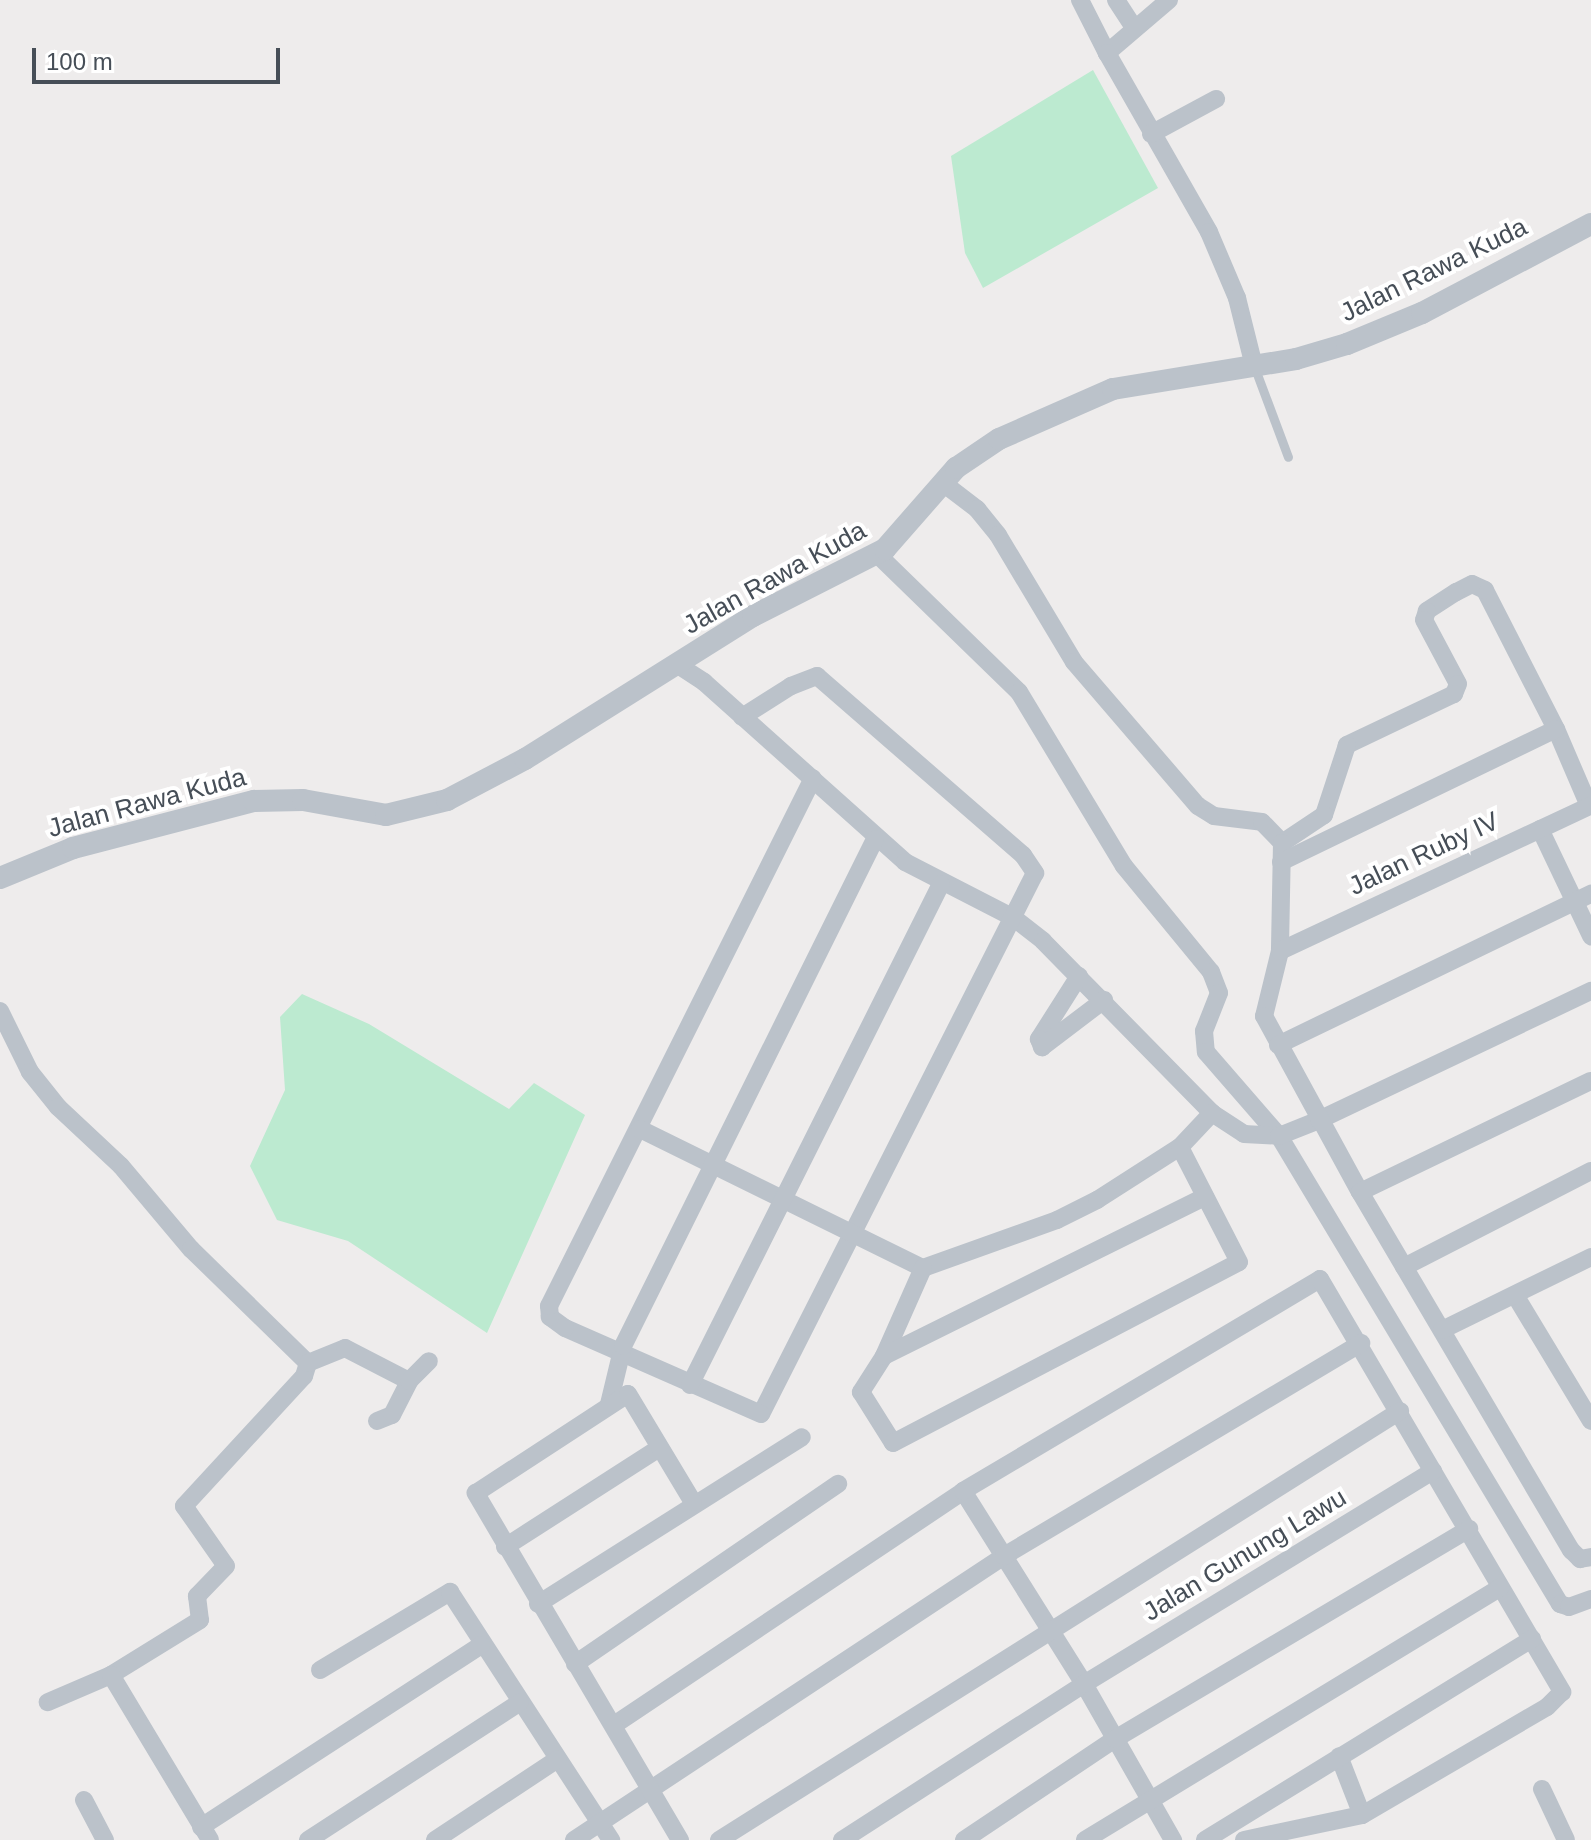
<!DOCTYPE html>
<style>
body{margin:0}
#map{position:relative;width:1591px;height:1840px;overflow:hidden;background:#eeecec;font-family:Helvetica,sans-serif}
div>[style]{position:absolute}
.green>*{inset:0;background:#bcead0}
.service>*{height:9px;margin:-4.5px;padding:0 4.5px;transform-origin:4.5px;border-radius:4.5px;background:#bbc2ca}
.minor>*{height:18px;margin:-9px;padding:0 9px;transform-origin:9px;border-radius:9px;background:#bbc2ca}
.tertiary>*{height:22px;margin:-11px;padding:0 11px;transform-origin:11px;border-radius:11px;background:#bbc2ca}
span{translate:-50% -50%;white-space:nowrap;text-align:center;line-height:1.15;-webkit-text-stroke:8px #fff;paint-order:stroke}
.street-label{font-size:26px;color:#464e57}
.scale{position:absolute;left:32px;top:48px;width:248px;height:36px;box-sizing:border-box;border:4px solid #464e57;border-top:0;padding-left:10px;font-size:24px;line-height:28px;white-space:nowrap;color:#464e57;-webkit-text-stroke:6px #fff;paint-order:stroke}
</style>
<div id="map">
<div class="green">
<div style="clip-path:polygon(1093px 70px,1158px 188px,983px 288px,965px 253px,951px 156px)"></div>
<div style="clip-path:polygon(302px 994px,369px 1024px,509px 1109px,534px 1083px,585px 1115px,487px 1333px,348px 1241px,277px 1220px,250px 1166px,285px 1090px,280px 1017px)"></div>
</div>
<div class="service">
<div style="left:1254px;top:366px;width:97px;rotate:69.5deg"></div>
</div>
<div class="minor">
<div style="left:1080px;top:0;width:59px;rotate:63deg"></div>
<div style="left:1116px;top:0;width:33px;rotate:57deg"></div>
<div style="left:1169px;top:0;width:82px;rotate:139.5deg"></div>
<div style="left:1107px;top:53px;width:206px;rotate:60.3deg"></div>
<div style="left:1209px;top:232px;width:72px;rotate:67deg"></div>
<div style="left:1237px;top:298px;width:66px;rotate:76deg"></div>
<div style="left:1151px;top:134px;width:74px;rotate:-28.3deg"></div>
<div style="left:943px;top:483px;width:43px;rotate:37.4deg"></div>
<div style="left:977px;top:509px;width:33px;rotate:51deg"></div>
<div style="left:998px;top:535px;width:148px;rotate:59.1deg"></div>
<div style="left:1074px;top:662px;width:190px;rotate:49.3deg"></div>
<div style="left:1198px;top:806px;width:19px;rotate:32deg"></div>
<div style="left:1214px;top:816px;width:48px;rotate:7.1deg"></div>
<div style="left:1262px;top:822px;width:29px;rotate:46deg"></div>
<div style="left:877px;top:554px;width:198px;rotate:44.2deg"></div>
<div style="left:1019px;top:692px;width:203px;rotate:58.9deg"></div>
<div style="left:1124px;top:866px;width:137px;rotate:50.6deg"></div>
<div style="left:1211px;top:972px;width:22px;rotate:69deg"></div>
<div style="left:1219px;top:993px;width:41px;rotate:111.5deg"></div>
<div style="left:1204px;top:1031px;width:21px;rotate:85deg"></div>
<div style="left:1206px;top:1052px;width:111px;rotate:49deg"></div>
<div style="left:1279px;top:1136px;width:546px;rotate:59.02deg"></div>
<div style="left:1560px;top:1604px;width:9px;rotate:18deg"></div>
<div style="left:1569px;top:1607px;width:23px;rotate:-20deg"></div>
<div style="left:678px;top:665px;width:31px;rotate:33deg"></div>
<div style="left:704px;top:682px;width:270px;rotate:41.8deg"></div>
<div style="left:905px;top:862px;width:123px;rotate:27.2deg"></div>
<div style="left:1014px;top:918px;width:37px;rotate:38deg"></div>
<div style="left:1043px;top:941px;width:241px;rotate:45.5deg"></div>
<div style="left:1212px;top:1113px;width:38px;rotate:33deg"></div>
<div style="left:1244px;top:1134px;width:35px;rotate:3deg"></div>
<div style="left:1279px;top:1136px;width:43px;rotate:-21.8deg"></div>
<div style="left:1319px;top:1120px;width:301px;rotate:-25.4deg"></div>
<div style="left:742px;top:717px;width:58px;rotate:-32.3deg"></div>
<div style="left:791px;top:686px;width:28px;rotate:-21deg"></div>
<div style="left:817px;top:676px;width:273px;rotate:41deg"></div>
<div style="left:1023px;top:855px;width:22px;rotate:56deg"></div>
<div style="left:1035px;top:873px;width:606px;rotate:116.86deg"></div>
<div style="left:761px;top:1414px;width:214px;rotate:-156.3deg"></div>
<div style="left:565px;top:1328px;width:19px;rotate:-144deg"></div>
<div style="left:550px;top:1317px;width:11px;rotate:-95deg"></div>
<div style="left:549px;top:1306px;width:590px;rotate:-63.43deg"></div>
<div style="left:1589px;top:806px;width:84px;rotate:-113.2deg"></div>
<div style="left:1556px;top:729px;width:156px;rotate:-117.1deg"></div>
<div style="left:1485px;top:590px;width:14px;rotate:-155deg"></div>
<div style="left:1472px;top:584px;width:18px;rotate:153deg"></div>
<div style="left:1456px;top:592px;width:35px;rotate:147deg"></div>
<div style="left:1427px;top:611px;width:9px;rotate:108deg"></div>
<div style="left:1424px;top:620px;width:72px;rotate:62deg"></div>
<div style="left:1458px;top:684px;width:11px;rotate:112deg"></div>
<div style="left:1454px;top:694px;width:119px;rotate:154.5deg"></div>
<div style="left:1347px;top:745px;width:74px;rotate:108.2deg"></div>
<div style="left:1324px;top:815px;width:50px;rotate:146.3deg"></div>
<div style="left:1282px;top:843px;width:108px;rotate:91.1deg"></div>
<div style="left:1280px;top:951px;width:67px;rotate:103.8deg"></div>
<div style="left:1264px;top:1016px;width:200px;rotate:61.4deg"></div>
<div style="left:1360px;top:1192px;width:416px;rotate:59.5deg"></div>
<div style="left:1571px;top:1550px;width:13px;rotate:45deg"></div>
<div style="left:1580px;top:1559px;width:11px;rotate:-10deg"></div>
<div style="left:1540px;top:829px;width:119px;rotate:64.5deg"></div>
<div style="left:1281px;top:862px;width:305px;rotate:-25.8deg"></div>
<div style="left:1280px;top:951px;width:344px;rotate:-25.1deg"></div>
<div style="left:1079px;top:976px;width:75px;rotate:122.4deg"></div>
<div style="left:1039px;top:1039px;width:9px;rotate:69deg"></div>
<div style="left:1042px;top:1047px;width:78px;rotate:-37.2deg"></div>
<div style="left:0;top:1011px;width:68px;rotate:63.8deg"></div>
<div style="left:30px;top:1072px;width:45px;rotate:51.3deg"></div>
<div style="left:58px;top:1107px;width:86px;rotate:43.1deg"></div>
<div style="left:121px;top:1166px;width:109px;rotate:49.9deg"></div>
<div style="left:191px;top:1249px;width:163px;rotate:44.3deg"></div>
<div style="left:308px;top:1363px;width:14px;rotate:107deg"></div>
<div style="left:304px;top:1376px;width:177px;rotate:132.7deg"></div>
<div style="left:184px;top:1506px;width:73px;rotate:55deg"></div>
<div style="left:226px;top:1566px;width:42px;rotate:134deg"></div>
<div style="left:197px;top:1596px;width:24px;rotate:83deg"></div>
<div style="left:200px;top:1620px;width:105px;rotate:148.3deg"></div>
<div style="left:111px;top:1675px;width:69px;rotate:156.8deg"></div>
<div style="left:1278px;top:1045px;width:348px;rotate:-25.8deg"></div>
<div style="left:640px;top:1129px;width:315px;rotate:26.2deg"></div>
<div style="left:923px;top:1268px;width:142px;rotate:-19.7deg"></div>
<div style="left:1057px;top:1220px;width:45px;rotate:-26.6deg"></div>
<div style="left:1097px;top:1200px;width:98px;rotate:-32.6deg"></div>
<div style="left:1180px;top:1147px;width:47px;rotate:-46.7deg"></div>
<div style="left:1360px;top:1192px;width:256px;rotate:-25.7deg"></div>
<div style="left:1404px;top:1267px;width:210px;rotate:-27.2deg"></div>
<div style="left:923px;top:1268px;width:96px;rotate:113.9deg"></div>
<div style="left:884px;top:1356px;width:43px;rotate:122.6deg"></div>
<div style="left:861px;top:1392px;width:60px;rotate:57.9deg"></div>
<div style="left:893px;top:1443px;width:390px;rotate:-27.6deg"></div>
<div style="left:1239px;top:1262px;width:129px;rotate:-117.2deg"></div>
<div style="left:1515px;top:1295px;width:147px;rotate:58.9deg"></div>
<div style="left:1442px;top:1330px;width:166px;rotate:-26.1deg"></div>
<div style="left:884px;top:1356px;width:358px;rotate:-26.4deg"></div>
<div style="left:308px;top:1363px;width:40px;rotate:-22deg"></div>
<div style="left:345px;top:1348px;width:72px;rotate:27.3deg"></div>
<div style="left:690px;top:1385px;width:560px;rotate:-63.39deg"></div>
<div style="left:609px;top:1404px;width:60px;rotate:-76.4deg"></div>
<div style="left:623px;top:1346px;width:566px;rotate:-63.57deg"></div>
<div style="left:377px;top:1421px;width:16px;rotate:-22deg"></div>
<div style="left:392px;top:1415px;width:38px;rotate:-63deg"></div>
<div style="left:409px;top:1381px;width:28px;rotate:-45deg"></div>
<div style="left:963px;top:1491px;width:228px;rotate:57.9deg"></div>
<div style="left:1084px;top:1684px;width:180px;rotate:60.3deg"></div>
<div style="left:505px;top:1547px;width:183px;rotate:-32.7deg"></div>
<div style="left:538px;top:1604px;width:312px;rotate:-32.3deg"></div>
<div style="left:575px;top:1664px;width:319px;rotate:-34.4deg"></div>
<div style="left:320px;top:1670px;width:152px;rotate:-31deg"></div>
<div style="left:450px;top:1592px;width:296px;rotate:57deg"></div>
<div style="left:111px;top:1675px;width:192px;rotate:59deg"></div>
<div style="left:614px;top:1725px;width:420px;rotate:-33.8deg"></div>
<div style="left:963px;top:1491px;width:415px;rotate:-30.7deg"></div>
<div style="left:1320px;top:1279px;width:479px;rotate:59.6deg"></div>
<div style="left:1562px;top:1692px;width:21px;rotate:135deg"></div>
<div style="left:1547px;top:1707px;width:214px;rotate:149.7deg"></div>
<div style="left:1362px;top:1815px;width:63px;rotate:-111.3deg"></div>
<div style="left:1542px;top:1789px;width:56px;rotate:64.8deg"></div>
<div style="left:84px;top:1800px;width:45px;rotate:62.3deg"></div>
<div style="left:201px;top:1827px;width:334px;rotate:-33deg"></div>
<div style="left:308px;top:1840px;width:252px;rotate:-33deg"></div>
<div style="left:435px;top:1840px;width:147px;rotate:-33.4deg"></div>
<div style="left:574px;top:1840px;width:515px;rotate:-33.44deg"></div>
<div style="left:1004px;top:1556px;width:416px;rotate:-30.8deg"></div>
<div style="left:680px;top:1840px;width:403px;rotate:-120.5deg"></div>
<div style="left:476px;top:1493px;width:181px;rotate:-33.1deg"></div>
<div style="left:628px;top:1394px;width:126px;rotate:59deg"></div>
<div style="left:719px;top:1840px;width:805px;rotate:-32.21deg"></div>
<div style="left:842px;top:1840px;width:288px;rotate:-32.8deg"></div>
<div style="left:1084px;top:1684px;width:409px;rotate:-31.4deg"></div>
<div style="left:964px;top:1840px;width:182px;rotate:-33.8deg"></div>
<div style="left:1115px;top:1739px;width:412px;rotate:-30.7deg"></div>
<div style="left:1085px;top:1840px;width:486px;rotate:-31.3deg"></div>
<div style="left:1205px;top:1840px;width:384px;rotate:-31.6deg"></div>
<div style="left:1244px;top:1840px;width:121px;rotate:-12deg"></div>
</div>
<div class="tertiary">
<div style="left:0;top:878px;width:79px;rotate:-22.3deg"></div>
<div style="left:73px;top:848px;width:187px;rotate:-14.6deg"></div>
<div style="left:254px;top:801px;width:49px;rotate:-1.2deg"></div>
<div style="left:303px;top:800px;width:84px;rotate:10.2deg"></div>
<div style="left:386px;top:815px;width:63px;rotate:-13.8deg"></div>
<div style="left:447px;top:800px;width:88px;rotate:-27.7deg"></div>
<div style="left:525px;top:759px;width:269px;rotate:-32.1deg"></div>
<div style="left:753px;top:616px;width:148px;rotate:-26.9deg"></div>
<div style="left:885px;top:549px;width:108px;rotate:-48.8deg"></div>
<div style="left:956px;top:468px;width:52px;rotate:-34deg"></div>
<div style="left:999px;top:439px;width:124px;rotate:-23.7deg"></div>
<div style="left:1113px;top:389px;width:185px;rotate:-9.3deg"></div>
<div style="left:1296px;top:359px;width:53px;rotate:-16.4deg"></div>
<div style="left:1347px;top:344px;width:81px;rotate:-22.5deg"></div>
<div style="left:1422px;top:313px;width:191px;rotate:-27.8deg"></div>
</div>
<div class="street-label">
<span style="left:1434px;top:270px;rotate:-26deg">Jalan Rawa Kuda</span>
<span style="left:775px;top:578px;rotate:-29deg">Jalan Rawa Kuda</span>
<span style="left:147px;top:803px;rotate:-15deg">Jalan Rawa Kuda</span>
<span style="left:1424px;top:854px;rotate:-25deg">Jalan Ruby IV</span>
<span style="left:1245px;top:1555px;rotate:-31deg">Jalan Gunung Lawu</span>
</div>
<div class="scale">100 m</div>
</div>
